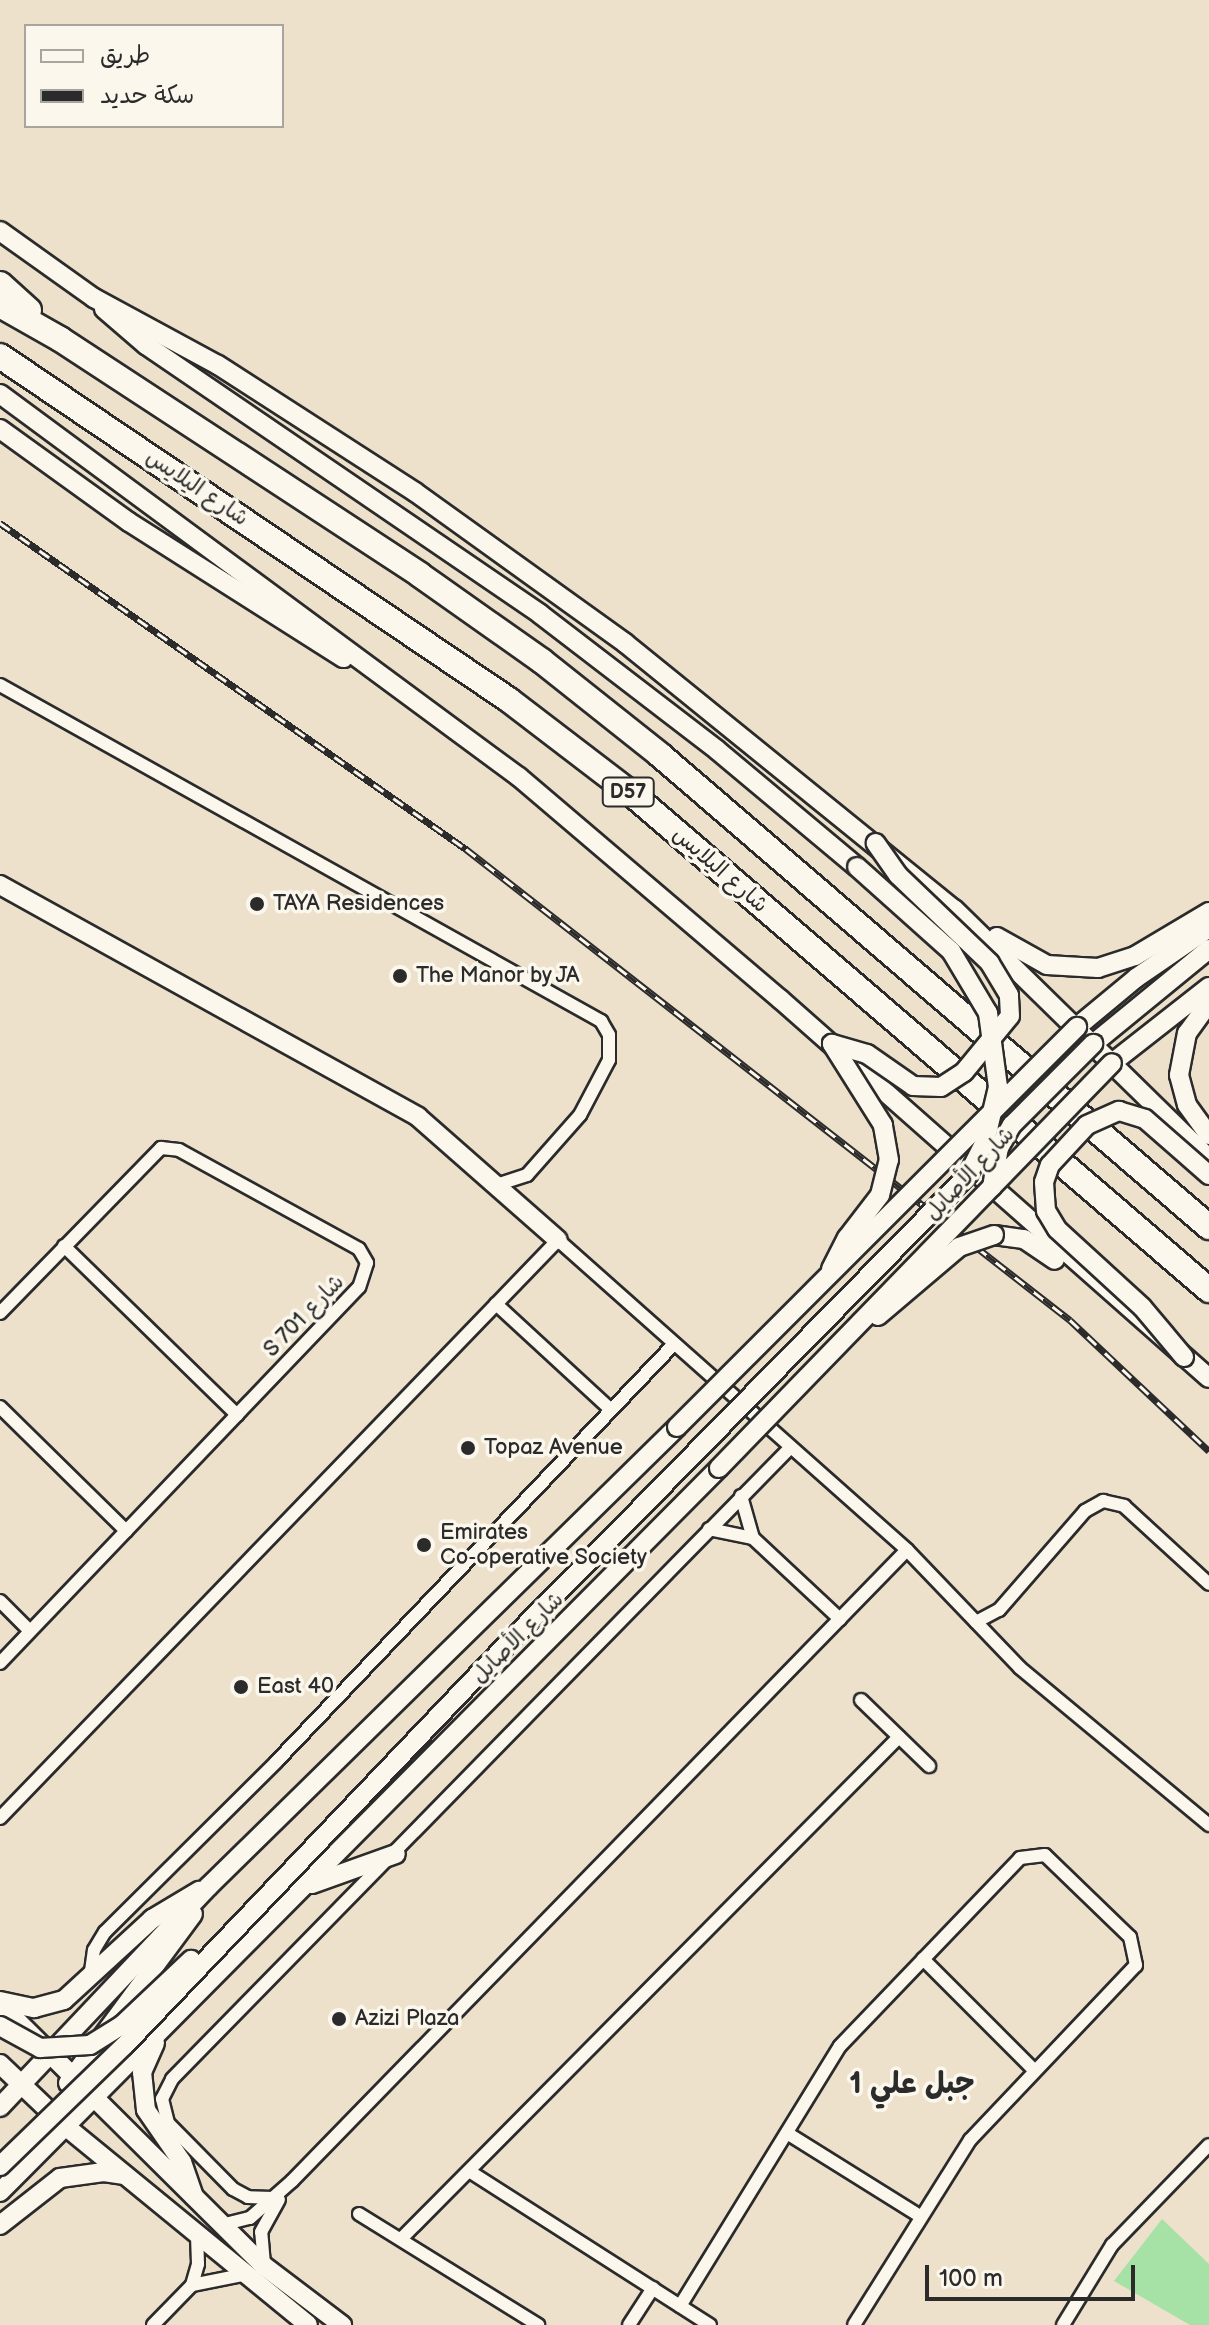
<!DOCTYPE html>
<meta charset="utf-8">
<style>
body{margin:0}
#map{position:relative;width:1209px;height:2325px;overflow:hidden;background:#ede1cc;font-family:"Balsamiq Sans","Playpen Sans Arabic",sans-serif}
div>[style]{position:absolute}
.green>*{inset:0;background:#a6e1a6}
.roads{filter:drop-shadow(2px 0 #2b2b2b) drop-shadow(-2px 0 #2b2b2b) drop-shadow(0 2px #2b2b2b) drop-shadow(0 -2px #2b2b2b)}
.street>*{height:12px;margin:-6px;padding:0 6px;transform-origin:6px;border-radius:6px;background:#fbf7ec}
.secondary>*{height:18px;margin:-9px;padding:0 9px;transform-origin:9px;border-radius:9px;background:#fbf7ec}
.highway>*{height:24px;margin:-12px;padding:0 12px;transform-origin:12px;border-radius:12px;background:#fbf7ec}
.rail>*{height:7px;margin-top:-3.5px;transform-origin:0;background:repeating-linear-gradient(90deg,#fbf7ec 0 12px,#2b2b2b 0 24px);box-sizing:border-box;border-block:2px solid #2b2b2b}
.bridges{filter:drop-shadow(2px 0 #2b2b2b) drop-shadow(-2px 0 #2b2b2b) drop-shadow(0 2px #2b2b2b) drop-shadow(0 -2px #2b2b2b)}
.secondary-bridge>*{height:18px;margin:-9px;padding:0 9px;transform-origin:9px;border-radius:9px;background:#fbf7ec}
.dots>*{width:22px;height:22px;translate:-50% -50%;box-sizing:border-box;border:4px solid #fbf7ec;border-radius:50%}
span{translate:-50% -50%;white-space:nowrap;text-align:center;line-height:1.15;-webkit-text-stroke:7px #fbf7ec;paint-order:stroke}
.shield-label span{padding:2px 6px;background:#fbf7ec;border:2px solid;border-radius:6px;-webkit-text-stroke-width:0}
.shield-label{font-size:20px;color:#2b2b2b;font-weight:700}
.street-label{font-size:22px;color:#2b2b2b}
.poi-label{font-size:22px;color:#2b2b2b}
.left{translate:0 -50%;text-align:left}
.district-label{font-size:30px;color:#2b2b2b;font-weight:700}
.legend{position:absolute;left:24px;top:24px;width:260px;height:104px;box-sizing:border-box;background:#fbf7ec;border:2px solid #a8a59f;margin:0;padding:10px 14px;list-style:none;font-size:24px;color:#2b2b2b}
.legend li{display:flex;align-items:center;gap:16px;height:40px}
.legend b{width:40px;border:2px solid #a8a59f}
.scale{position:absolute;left:925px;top:2265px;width:210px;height:36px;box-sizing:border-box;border:4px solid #2b2b2b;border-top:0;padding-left:10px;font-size:24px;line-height:28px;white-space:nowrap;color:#2b2b2b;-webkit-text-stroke:6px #fbf7ec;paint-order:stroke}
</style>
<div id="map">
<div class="green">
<div style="clip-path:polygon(1162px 2219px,1209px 2264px,1209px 2325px,1190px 2325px,1114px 2281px)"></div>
</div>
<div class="roads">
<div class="street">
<div style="left:0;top:685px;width:689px;rotate:29.21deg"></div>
<div style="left:601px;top:1021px;width:16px;rotate:60deg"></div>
<div style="left:609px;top:1035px;width:25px;rotate:90deg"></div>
<div style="left:609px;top:1060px;width:62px;rotate:117.8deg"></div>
<div style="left:580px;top:1115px;width:80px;rotate:131.5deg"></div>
<div style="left:527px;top:1175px;width:32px;rotate:162deg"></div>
<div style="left:64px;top:1246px;width:242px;rotate:44.3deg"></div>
<div style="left:496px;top:1304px;width:154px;rotate:42.6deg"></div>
<div style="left:0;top:1313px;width:231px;rotate:-45.7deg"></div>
<div style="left:161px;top:1148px;width:18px;rotate:6deg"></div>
<div style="left:179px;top:1150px;width:205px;rotate:28.8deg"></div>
<div style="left:359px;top:1249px;width:16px;rotate:60deg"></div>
<div style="left:367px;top:1263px;width:25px;rotate:108deg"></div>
<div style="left:359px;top:1287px;width:520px;rotate:133.68deg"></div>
<div style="left:0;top:1407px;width:177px;rotate:44.5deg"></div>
<div style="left:741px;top:1496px;width:44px;rotate:74.1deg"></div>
<div style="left:753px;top:1538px;width:119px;rotate:43deg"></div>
<div style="left:709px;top:1529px;width:45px;rotate:11.6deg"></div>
<div style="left:0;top:1601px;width:42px;rotate:45deg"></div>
<div style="left:976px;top:1622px;width:26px;rotate:-28deg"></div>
<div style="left:999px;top:1610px;width:131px;rotate:-49deg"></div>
<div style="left:1085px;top:1511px;width:21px;rotate:-29deg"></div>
<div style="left:1103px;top:1501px;width:22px;rotate:13deg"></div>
<div style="left:1124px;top:1506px;width:115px;rotate:42.5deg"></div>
<div style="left:861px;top:1700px;width:95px;rotate:44.1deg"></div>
<div style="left:0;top:1818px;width:803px;rotate:-46.01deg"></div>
<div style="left:558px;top:1240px;width:467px;rotate:41.6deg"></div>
<div style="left:907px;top:1550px;width:163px;rotate:46.2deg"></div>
<div style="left:1020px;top:1668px;width:246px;rotate:39.7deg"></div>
<div style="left:923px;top:1959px;width:158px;rotate:45deg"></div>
<div style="left:90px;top:1978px;width:28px;rotate:-82deg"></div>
<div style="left:94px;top:1950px;width:21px;rotate:-59deg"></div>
<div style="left:105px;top:1932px;width:241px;rotate:-44.8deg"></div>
<div style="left:276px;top:1762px;width:577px;rotate:-46.4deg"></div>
<div style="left:787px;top:2133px;width:157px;rotate:32deg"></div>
<div style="left:469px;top:2171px;width:286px;rotate:32.6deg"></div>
<div style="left:273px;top:2198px;width:25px;rotate:-178deg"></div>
<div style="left:248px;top:2197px;width:17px;rotate:-152deg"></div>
<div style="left:233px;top:2189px;width:93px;rotate:-134.6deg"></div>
<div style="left:168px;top:2123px;width:25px;rotate:-104deg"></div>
<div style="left:162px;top:2099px;width:22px;rotate:-63deg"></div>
<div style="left:172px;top:2079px;width:883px;rotate:-45.6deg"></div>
<div style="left:359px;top:2214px;width:211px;rotate:31.8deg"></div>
<div style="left:221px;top:2225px;width:30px;rotate:-14deg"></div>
<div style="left:250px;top:2218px;width:56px;rotate:-41.4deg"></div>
<div style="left:292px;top:2181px;width:881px;rotate:-45.74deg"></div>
<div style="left:401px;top:2239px;width:707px;rotate:-45.23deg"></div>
<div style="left:264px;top:2264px;width:32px;rotate:-95deg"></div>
<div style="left:261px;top:2232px;width:37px;rotate:-61deg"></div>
<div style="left:192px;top:2285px;width:22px;rotate:-74deg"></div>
<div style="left:198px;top:2264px;width:31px;rotate:-92deg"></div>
<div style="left:680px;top:2306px;width:305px;rotate:-58.4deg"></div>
<div style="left:840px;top:2046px;width:260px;rotate:-46.2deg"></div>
<div style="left:1020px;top:1858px;width:25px;rotate:-7deg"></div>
<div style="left:1045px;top:1855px;width:118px;rotate:44deg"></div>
<div style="left:1130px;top:1937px;width:29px;rotate:78deg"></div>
<div style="left:1136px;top:1965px;width:241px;rotate:133.5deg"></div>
<div style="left:970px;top:2140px;width:218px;rotate:122.1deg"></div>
<div style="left:153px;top:2325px;width:56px;rotate:-45.7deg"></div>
<div style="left:192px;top:2285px;width:51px;rotate:-11.3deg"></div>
<div style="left:629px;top:2325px;width:44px;rotate:-57deg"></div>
<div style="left:1063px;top:2325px;width:94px;rotate:-58.5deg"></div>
<div style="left:1112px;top:2245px;width:139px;rotate:-45.9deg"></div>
</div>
<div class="secondary">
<div style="left:0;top:231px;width:115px;rotate:35.5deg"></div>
<div style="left:94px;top:298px;width:141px;rotate:28.4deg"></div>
<div style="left:218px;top:365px;width:234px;rotate:32.8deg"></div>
<div style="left:415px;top:492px;width:259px;rotate:35.7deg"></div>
<div style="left:625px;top:643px;width:423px;rotate:39deg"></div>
<div style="left:954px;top:909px;width:357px;rotate:44.4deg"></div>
<div style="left:104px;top:309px;width:55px;rotate:40.6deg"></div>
<div style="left:146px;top:345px;width:477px;rotate:34.3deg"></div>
<div style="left:540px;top:614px;width:223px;rotate:37.5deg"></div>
<div style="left:717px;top:750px;width:182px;rotate:39.9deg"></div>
<div style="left:0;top:394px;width:645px;rotate:36.43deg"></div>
<div style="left:519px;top:777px;width:343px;rotate:40.4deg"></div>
<div style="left:780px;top:999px;width:572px;rotate:41.46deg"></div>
<div style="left:0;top:429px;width:159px;rotate:35.8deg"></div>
<div style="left:129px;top:522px;width:254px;rotate:32.4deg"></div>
<div style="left:0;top:885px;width:478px;rotate:29deg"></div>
<div style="left:418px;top:1117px;width:186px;rotate:41.3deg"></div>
<div style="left:997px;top:937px;width:57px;rotate:29.2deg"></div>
<div style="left:1047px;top:965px;width:51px;rotate:3.4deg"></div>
<div style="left:1098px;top:968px;width:39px;rotate:-18deg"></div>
<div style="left:1135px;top:956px;width:86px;rotate:-30.7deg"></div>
<div style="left:1209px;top:1003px;width:37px;rotate:126deg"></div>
<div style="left:1187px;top:1033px;width:43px;rotate:100.8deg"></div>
<div style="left:1179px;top:1075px;width:31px;rotate:75deg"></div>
<div style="left:1187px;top:1105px;width:37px;rotate:54deg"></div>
<div style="left:1077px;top:1027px;width:77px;rotate:-39.7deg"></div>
<div style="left:1136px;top:978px;width:88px;rotate:-34.4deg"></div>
<div style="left:1093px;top:1044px;width:150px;rotate:-39.3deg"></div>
<div style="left:1112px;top:1063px;width:123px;rotate:-38.1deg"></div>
<div style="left:994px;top:1235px;width:30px;rotate:8deg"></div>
<div style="left:1024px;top:1239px;width:37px;rotate:34deg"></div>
<div style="left:312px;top:1884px;width:89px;rotate:-19.7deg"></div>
<div style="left:0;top:2001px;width:35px;rotate:12deg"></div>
<div style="left:34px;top:2008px;width:31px;rotate:-15deg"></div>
<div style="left:64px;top:2000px;width:120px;rotate:-42.6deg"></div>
<div style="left:152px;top:1919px;width:55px;rotate:-30.8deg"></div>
<div style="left:0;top:2004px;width:372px;rotate:44.8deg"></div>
<div style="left:264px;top:2266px;width:98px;rotate:37.1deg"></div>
<div style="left:155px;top:2043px;width:32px;rotate:114deg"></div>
<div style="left:142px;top:2072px;width:38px;rotate:84deg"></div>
<div style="left:146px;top:2110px;width:63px;rotate:55.3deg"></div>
<div style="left:182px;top:2162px;width:36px;rotate:71deg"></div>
<div style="left:0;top:2064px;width:88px;rotate:43.6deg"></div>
<div style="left:64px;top:2125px;width:315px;rotate:39.3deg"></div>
<div style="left:68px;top:2083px;width:210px;rotate:-53.5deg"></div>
<div style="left:0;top:2107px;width:303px;rotate:-46.6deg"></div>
<div style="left:208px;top:1887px;width:657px;rotate:-44.44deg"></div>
<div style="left:0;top:2192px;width:1020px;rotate:-45.2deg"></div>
<div style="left:0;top:2225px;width:76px;rotate:-38.1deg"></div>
<div style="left:60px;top:2178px;width:44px;rotate:-7.8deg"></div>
<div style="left:104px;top:2172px;width:19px;rotate:9deg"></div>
</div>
<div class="highway">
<div style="left:0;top:284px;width:39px;rotate:42deg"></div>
<div style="left:0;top:305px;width:69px;rotate:29.5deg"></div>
<div style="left:60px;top:339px;width:430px;rotate:33.2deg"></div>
<div style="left:420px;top:575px;width:149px;rotate:35.2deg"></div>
<div style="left:542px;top:661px;width:151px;rotate:38.5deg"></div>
<div style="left:660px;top:755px;width:724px;rotate:40.69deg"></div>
<div style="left:0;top:356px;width:614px;rotate:34.05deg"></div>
<div style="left:509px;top:700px;width:155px;rotate:37.4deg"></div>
<div style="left:632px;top:794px;width:761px;rotate:40.68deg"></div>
</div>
</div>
<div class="rail">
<div style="left:0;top:523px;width:569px;rotate:34.98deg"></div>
<div style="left:466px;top:849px;width:766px;rotate:37.95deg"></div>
<div style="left:1070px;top:1320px;width:191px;rotate:43.3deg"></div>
</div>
<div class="bridges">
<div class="secondary-bridge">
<div style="left:832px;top:1044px;width:36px;rotate:16deg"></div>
<div style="left:867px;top:1054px;width:56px;rotate:34.8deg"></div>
<div style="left:913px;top:1086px;width:28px;rotate:2deg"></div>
<div style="left:941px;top:1087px;width:27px;rotate:-33deg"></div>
<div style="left:964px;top:1072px;width:72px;rotate:-50.6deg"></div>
<div style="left:1010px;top:1016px;width:21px;rotate:-93deg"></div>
<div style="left:1009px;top:995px;width:37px;rotate:-121deg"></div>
<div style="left:990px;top:963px;width:127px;rotate:-136.3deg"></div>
<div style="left:898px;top:875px;width:39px;rotate:-125deg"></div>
<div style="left:992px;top:1187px;width:40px;rotate:-80deg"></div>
<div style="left:999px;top:1148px;width:26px;rotate:-61deg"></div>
<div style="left:1012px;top:1125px;width:115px;rotate:-45deg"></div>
<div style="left:831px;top:1269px;width:35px;rotate:-63deg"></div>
<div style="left:847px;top:1238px;width:54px;rotate:-52.5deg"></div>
<div style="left:880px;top:1195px;width:36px;rotate:-76deg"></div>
<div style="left:889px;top:1160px;width:36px;rotate:-100deg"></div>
<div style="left:883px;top:1125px;width:96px;rotate:-122.2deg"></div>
<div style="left:878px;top:1316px;width:106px;rotate:-40.4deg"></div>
<div style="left:959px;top:1247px;width:37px;rotate:-19deg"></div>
<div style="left:1184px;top:1357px;width:65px;rotate:-130deg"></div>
<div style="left:1142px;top:1307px;width:115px;rotate:-137.5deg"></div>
<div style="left:1057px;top:1229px;width:21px;rotate:-121deg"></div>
<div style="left:1046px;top:1211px;width:29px;rotate:-94deg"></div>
<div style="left:1044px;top:1182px;width:18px;rotate:-71deg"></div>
<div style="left:1050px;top:1165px;width:54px;rotate:-47.2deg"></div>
<div style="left:1087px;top:1125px;width:35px;rotate:-24deg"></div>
<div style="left:1119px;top:1111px;width:27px;rotate:17deg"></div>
<div style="left:1145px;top:1119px;width:85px;rotate:41.2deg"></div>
<div style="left:677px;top:1427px;width:566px;rotate:-45deg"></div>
<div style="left:719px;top:1468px;width:564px;rotate:-45.86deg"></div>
<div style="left:0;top:2026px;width:46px;rotate:28.8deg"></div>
<div style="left:40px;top:2048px;width:50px;rotate:-3.4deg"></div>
<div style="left:90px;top:2045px;width:38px;rotate:-32deg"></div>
<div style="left:122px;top:2025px;width:95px;rotate:-43.3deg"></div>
<div style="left:0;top:2166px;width:173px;rotate:-44.1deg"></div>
<div style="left:124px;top:2046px;width:562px;rotate:-46.37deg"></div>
<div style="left:512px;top:1639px;width:651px;rotate:-45.5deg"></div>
<div style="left:968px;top:1175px;width:37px;rotate:-63deg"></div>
<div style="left:985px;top:1142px;width:57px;rotate:-76.7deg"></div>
<div style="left:998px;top:1087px;width:75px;rotate:-97.7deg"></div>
<div style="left:988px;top:1013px;width:72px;rotate:-120.8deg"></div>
<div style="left:951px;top:951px;width:126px;rotate:-138.2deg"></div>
</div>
</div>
<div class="dots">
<div style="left:257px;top:904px;background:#2b2b2b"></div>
<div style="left:400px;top:976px;background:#2b2b2b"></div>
<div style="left:468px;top:1448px;background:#2b2b2b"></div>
<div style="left:424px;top:1545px;background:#2b2b2b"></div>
<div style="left:241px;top:1687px;background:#2b2b2b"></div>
<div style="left:339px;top:2019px;background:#2b2b2b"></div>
</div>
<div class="shield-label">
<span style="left:628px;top:792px">D57</span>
</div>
<div class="street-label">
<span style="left:197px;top:488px;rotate:34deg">شارع اليلايس</span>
<span style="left:720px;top:870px;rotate:41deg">شارع اليلايس</span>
<span style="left:970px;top:1174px;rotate:-47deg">شارع الأصايل</span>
<span style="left:304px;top:1316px;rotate:-46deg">S 701 شارع</span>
<span style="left:518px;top:1638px;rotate:-45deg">شارع الأصايل</span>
</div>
<div class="poi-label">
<span class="left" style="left:273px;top:904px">TAYA Residences</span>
<span class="left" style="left:416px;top:976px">The Manor by JA</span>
<span class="left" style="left:484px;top:1448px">Topaz Avenue</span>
<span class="left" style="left:440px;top:1545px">Emirates<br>Co-operative Society</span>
<span class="left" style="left:257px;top:1687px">East 40</span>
<span class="left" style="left:355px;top:2019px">Azizi Plaza</span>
</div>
<div class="district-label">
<span style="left:912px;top:2084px">جبل علي 1</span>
</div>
<ul class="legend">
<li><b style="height:10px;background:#fbf7ec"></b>طريق</li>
<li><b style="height:10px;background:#2b2b2b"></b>سكة حديد</li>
</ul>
<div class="scale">100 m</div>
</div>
